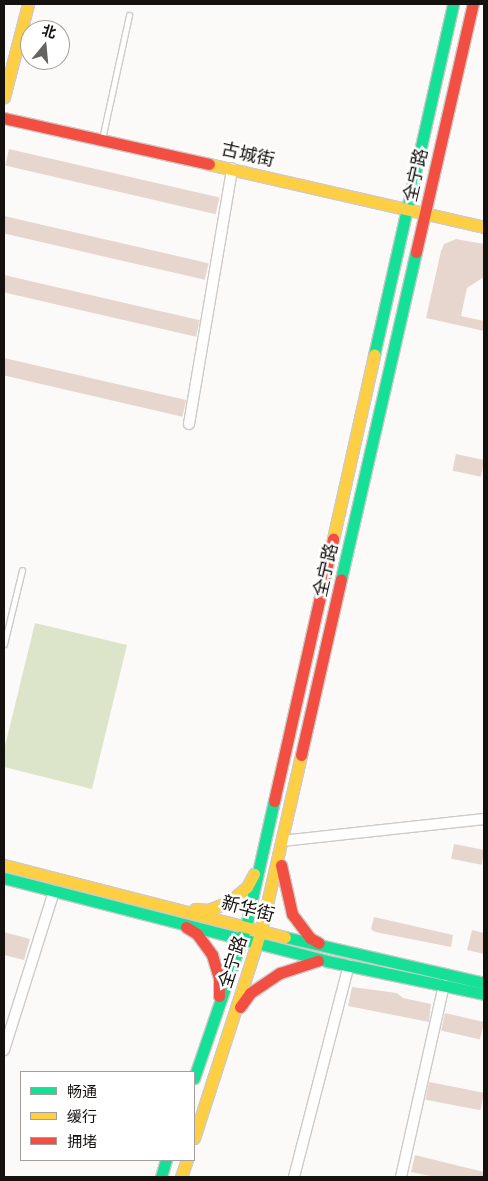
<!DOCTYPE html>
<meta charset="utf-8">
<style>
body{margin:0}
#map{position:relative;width:488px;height:1181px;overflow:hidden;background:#fcfaf8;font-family:"IBM Plex Serif","Noto Sans SC",serif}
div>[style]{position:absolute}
.green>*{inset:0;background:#dce5ca}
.building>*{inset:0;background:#e7d6ce;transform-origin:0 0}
.roads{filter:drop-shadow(1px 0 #cdcac8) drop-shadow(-1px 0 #cdcac8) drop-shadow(0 1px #cdcac8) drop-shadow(0 -1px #cdcac8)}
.lane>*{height:5px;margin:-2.5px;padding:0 2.5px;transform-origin:2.5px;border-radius:2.5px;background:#fffefe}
.street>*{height:10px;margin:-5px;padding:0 5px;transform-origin:5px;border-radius:5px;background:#fffefe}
.fast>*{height:11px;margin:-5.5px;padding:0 5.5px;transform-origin:5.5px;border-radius:5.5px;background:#16e098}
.slow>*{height:11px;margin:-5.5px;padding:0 5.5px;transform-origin:5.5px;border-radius:5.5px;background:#ffcf43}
.jam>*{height:11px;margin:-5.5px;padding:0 5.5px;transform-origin:5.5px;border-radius:5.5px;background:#f24e42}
span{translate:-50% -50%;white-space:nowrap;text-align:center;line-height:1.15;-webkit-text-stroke:5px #fff;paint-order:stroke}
.street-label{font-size:18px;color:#14110f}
.frame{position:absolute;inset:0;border:5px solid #14110f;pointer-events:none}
.legend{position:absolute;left:20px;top:1071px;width:175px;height:90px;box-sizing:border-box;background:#fff;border:1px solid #a1a09f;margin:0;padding:6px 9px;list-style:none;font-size:15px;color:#14110f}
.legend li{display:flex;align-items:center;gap:10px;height:25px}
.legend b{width:25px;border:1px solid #a1a09f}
.north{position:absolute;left:20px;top:20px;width:50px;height:50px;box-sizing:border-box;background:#fff;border:1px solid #a1a09f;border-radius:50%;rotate:17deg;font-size:14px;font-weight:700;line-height:20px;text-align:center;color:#14110f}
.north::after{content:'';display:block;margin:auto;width:18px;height:22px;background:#656361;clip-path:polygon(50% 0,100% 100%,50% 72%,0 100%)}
</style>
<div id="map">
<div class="green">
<div style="clip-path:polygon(35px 623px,127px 645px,92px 789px,4px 767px,4px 750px)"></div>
</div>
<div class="building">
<div style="left:9px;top:149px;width:216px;height:17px;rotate:13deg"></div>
<div style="left:4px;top:216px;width:210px;height:17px;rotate:13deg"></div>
<div style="clip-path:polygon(456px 239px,484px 244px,484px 277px,467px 288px,461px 316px,484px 321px,484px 331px,426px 318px,441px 251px,444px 244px)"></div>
<div style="left:4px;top:275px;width:201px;height:17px;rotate:13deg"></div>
<div style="left:4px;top:358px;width:187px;height:17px;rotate:13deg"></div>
<div style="left:456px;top:454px;width:29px;height:17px;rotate:12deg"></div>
<div style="left:454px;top:844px;width:31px;height:15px;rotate:11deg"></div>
<div style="clip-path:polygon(374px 917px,453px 935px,451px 947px,375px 932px,371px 929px)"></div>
<div style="clip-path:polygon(472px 930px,484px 933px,484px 954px,467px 950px)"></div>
<div style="clip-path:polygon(4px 932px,30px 939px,24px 960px,4px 955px)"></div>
<div style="clip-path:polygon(352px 987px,397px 993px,403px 998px,431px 1004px,429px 1022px,348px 1006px)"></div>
<div style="left:445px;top:1013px;width:40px;height:18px;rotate:13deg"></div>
<div style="left:429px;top:1082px;width:56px;height:18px;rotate:11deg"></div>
<div style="clip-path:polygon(415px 1155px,484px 1172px,484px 1177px,435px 1177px,411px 1172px)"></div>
</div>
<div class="roads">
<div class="lane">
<div style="left:102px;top:139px;width:127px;rotate:-77.7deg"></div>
<div style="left:4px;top:644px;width:76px;rotate:-76.3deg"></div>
</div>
<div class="street">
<div style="left:189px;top:424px;width:259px;rotate:-80.4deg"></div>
<div style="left:282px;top:841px;width:203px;rotate:-6.2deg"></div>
<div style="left:4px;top:1050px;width:167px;rotate:-72.5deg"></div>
<div style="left:294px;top:1177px;width:219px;rotate:-75.5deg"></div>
<div style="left:401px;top:1177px;width:197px;rotate:-77.4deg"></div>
</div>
<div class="fast">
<div style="left:374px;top:355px;width:360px;rotate:-77.3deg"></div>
<div style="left:341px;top:579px;width:335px;rotate:-77.1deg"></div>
<div style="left:4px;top:878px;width:333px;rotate:14.4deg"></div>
<div style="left:327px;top:961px;width:160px;rotate:11.9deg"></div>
<div style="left:285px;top:937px;width:204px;rotate:13deg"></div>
<div style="left:194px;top:1078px;width:161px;rotate:-71.1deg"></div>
<div style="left:246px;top:926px;width:128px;rotate:-77.4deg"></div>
<div style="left:161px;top:1177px;width:18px;rotate:-74deg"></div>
</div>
<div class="slow">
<div style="left:4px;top:97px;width:96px;rotate:-75.5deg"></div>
<div style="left:209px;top:164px;width:282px;rotate:12.9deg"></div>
<div style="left:333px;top:539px;width:189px;rotate:-77.4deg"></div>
<div style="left:4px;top:865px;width:290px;rotate:14.4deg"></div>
<div style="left:195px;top:909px;width:13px;rotate:4deg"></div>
<div style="left:208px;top:910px;width:22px;rotate:-21deg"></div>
<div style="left:229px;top:902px;width:23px;rotate:-40deg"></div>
<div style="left:247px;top:887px;width:15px;rotate:-62deg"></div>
<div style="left:194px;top:1138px;width:219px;rotate:-72.1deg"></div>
<div style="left:261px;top:930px;width:180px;rotate:-77.1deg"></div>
<div style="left:181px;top:1177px;width:18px;rotate:-71deg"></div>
</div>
<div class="jam">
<div style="left:4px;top:118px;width:210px;rotate:12.6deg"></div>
<div style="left:416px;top:252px;width:254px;rotate:-77.1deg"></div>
<div style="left:301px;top:755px;width:180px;rotate:-77.2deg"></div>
<div style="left:274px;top:801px;width:269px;rotate:-77.3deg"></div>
<div style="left:281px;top:865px;width:50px;rotate:77.3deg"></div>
<div style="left:292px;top:914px;width:30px;rotate:53deg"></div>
<div style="left:310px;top:938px;width:10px;rotate:29deg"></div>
<div style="left:186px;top:927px;width:13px;rotate:32deg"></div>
<div style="left:197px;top:934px;width:26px;rotate:54deg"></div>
<div style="left:212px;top:955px;width:24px;rotate:73deg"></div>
<div style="left:219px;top:978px;width:18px;rotate:90deg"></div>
<div style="left:240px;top:1007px;width:17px;rotate:-54deg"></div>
<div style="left:250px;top:993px;width:36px;rotate:-34deg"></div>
<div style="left:280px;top:973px;width:40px;rotate:-18deg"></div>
</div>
</div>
<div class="street-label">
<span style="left:248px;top:155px;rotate:13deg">古城街</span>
<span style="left:416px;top:175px;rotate:-77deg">全宁路</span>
<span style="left:326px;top:570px;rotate:-77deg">全宁路</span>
<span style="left:248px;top:909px;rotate:15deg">新华街</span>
<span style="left:233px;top:962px;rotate:-72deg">全宁路</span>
</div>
<div class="frame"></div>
<ul class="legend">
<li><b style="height:6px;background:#16e098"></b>畅通</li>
<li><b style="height:6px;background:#ffcf43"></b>缓行</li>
<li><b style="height:6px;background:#f24e42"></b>拥堵</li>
</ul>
<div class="north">北</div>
</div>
